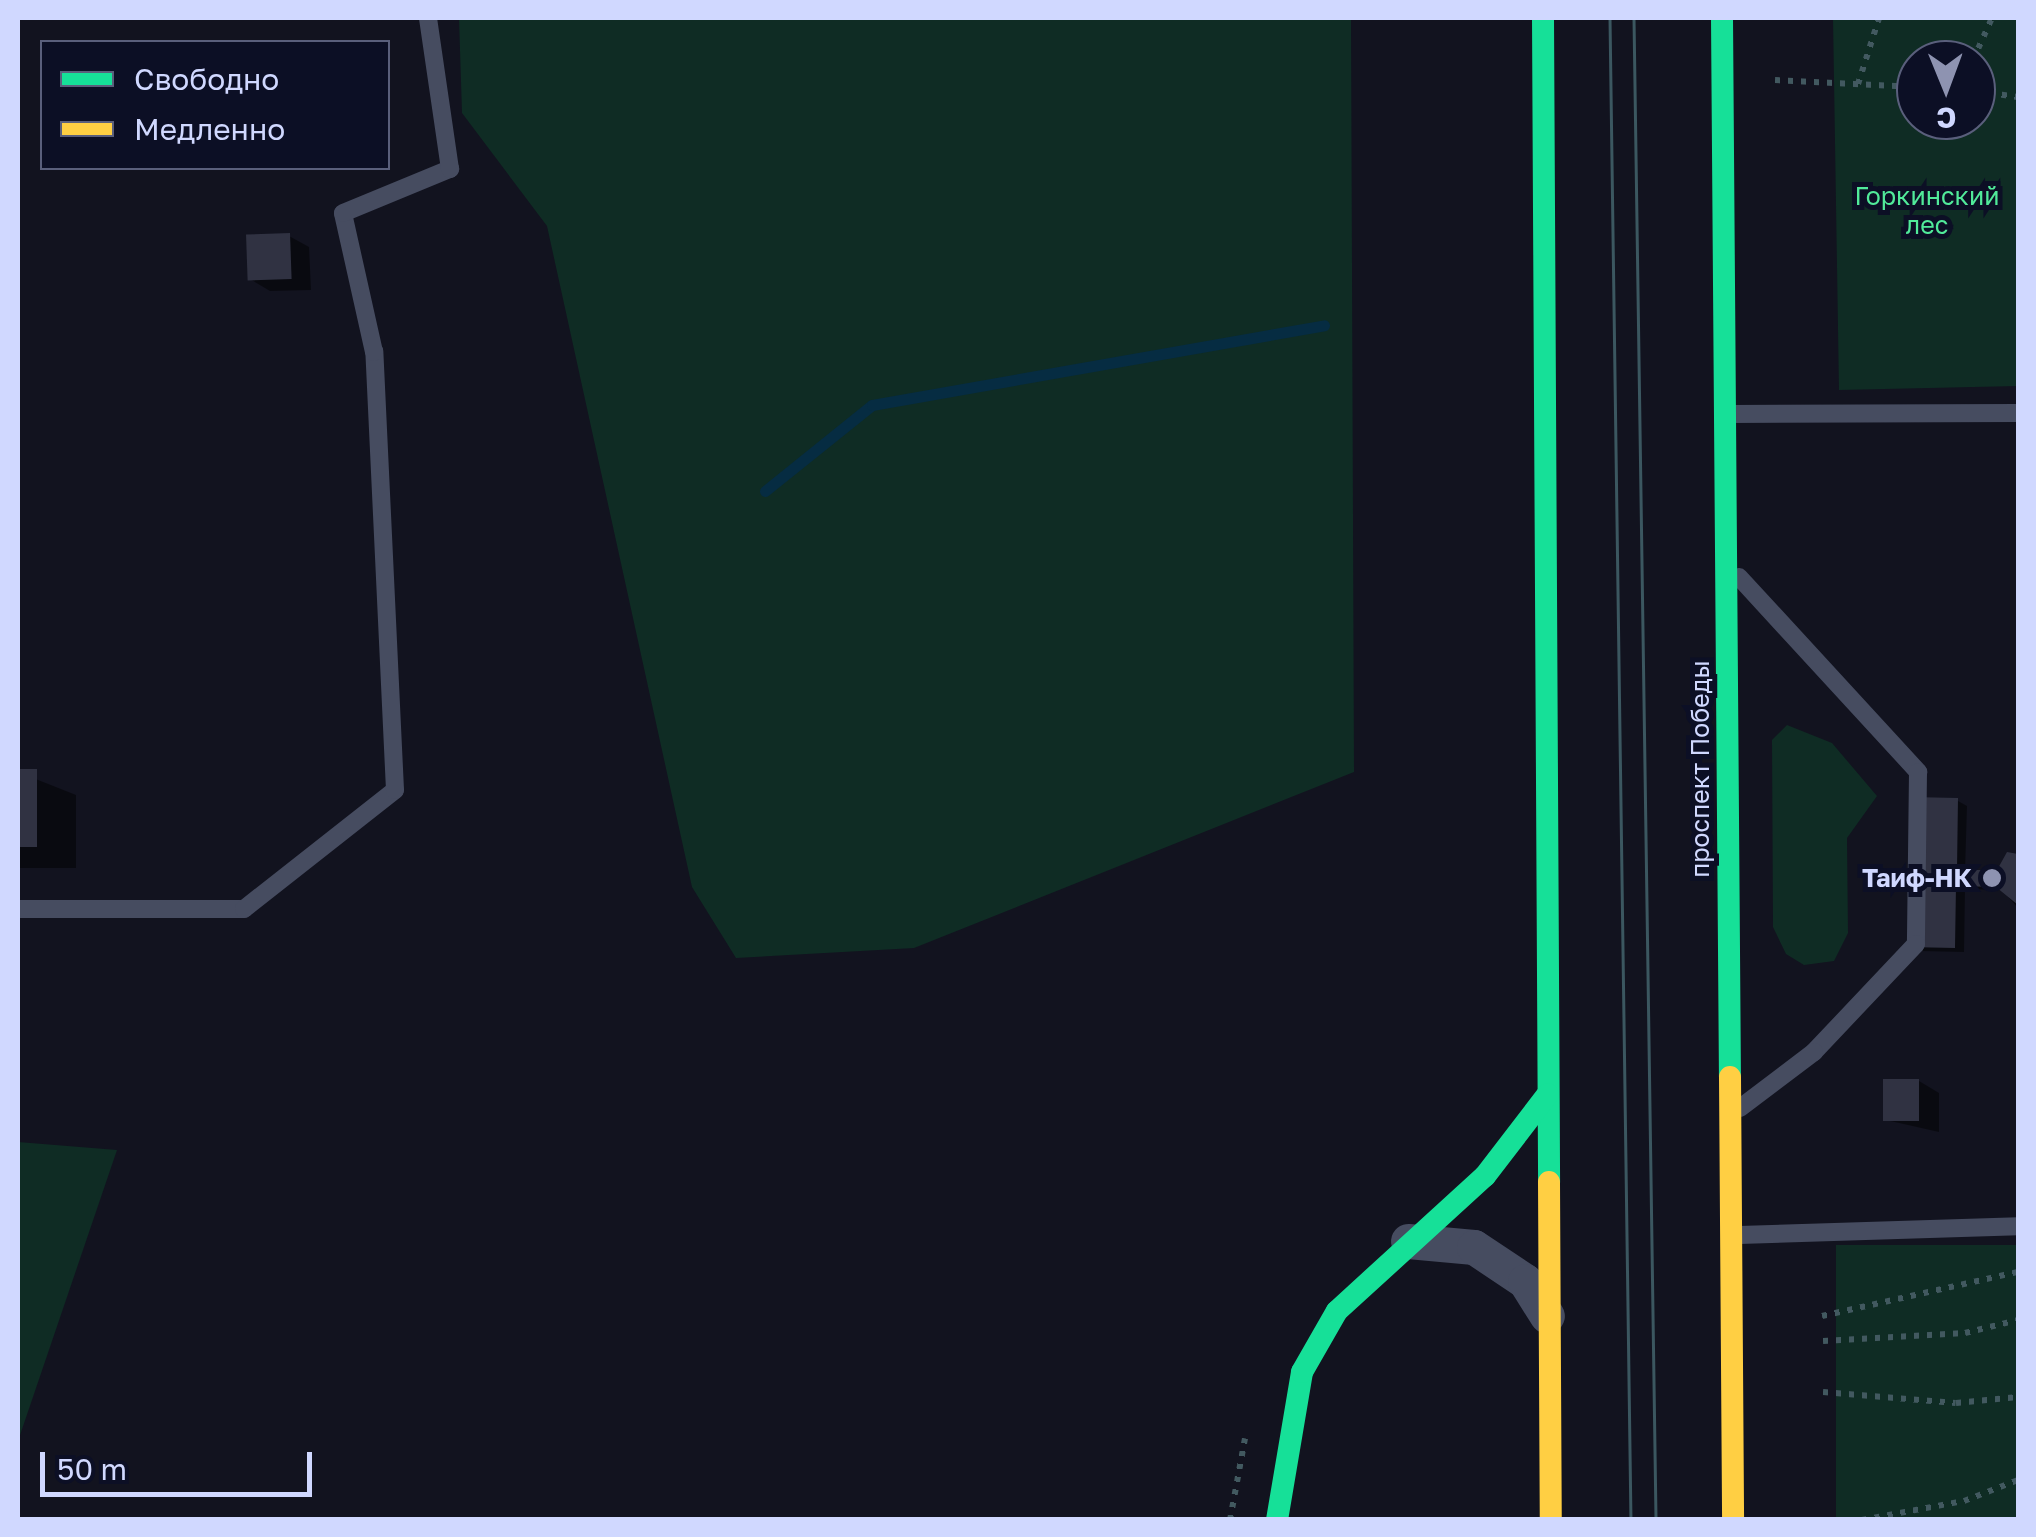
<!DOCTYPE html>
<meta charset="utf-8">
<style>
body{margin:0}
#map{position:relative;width:2036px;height:1537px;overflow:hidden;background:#12131f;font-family:"Golos Text",sans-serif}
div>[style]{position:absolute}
.green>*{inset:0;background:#0f2c24;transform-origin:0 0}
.shadow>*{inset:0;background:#0007}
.stream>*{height:11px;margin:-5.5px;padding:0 5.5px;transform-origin:5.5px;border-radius:5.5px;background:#062c42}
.building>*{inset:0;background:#303242;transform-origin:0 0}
.path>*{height:6px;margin-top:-3px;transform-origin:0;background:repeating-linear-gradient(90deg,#425960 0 5px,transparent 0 13px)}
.lane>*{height:18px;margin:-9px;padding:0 9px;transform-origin:9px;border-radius:9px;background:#464c60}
.street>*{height:35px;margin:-17.5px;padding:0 17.5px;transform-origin:17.5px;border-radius:17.5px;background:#464c60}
.fast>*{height:22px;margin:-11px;padding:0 11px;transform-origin:11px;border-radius:11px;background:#16e098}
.slow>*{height:22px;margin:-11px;padding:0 11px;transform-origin:11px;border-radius:11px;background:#ffcf43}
.tram>*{height:2.5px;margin:-1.25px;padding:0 1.25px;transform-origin:1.25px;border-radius:1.25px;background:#3b5760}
.dots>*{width:28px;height:28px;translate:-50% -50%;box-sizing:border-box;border:5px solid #0c0f25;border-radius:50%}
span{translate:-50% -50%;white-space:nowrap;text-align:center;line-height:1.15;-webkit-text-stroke:10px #0c0f25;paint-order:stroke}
.park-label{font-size:25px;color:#51ea9a}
.street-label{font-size:25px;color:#d0d8ff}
.poi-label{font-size:25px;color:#d0d8ff;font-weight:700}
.right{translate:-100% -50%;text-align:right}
.frame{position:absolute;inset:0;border:20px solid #d0d8ff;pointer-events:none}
.legend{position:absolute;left:40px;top:40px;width:350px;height:130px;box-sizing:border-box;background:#0c0f25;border:2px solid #5a5f7c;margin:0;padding:12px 18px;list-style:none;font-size:30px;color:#d0d8ff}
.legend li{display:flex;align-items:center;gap:20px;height:50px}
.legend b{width:50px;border:2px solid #5a5f7c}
.north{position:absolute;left:1896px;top:40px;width:100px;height:100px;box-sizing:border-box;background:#0c0f25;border:2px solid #5a5f7c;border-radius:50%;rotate:179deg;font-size:28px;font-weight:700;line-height:40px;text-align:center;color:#d0d8ff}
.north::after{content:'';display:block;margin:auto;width:35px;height:45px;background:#8e93b1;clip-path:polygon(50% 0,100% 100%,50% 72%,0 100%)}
.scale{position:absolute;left:40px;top:1452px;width:272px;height:45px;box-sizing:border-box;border:5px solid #d0d8ff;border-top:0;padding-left:12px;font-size:30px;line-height:35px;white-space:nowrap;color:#d0d8ff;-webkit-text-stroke:8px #0c0f25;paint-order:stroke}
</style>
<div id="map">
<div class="green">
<div style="clip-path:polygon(459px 18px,1351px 18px,1354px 772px,914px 948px,736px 958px,692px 887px,547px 226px,462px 113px)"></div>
<div style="clip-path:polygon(evenodd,1833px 18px,2018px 18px,2018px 386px,1839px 390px,1833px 18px,1916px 60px,1976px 60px,1976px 120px,1916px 120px,1916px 60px)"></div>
<div style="clip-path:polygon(1787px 725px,1832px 743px,1877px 796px,1847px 838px,1848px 933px,1834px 961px,1804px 965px,1786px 954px,1773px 927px,1772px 740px)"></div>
<div style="clip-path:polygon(18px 1142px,117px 1150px,18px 1441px)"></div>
<div style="left:2018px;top:1245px;width:274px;height:182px;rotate:90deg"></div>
</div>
<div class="shadow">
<div style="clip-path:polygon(289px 236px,309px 247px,311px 290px,270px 291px,250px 279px)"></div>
<div style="clip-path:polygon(18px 772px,76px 795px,76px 868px,18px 868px)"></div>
<div style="clip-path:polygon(1958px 801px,1967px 806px,1965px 872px,1998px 873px,2018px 852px,2018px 908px,2002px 890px,1965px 889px,1964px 952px,1920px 951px)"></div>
<div style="clip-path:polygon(1919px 1081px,1939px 1093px,1939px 1132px,1886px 1120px)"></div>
</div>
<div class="stream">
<div style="left:765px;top:491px;width:137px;rotate:-38.8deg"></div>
<div style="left:872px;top:405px;width:459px;rotate:-10deg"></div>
</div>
<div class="building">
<div style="left:290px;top:233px;width:46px;height:44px;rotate:88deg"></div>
<div style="left:18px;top:769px;width:19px;height:78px"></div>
<div style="clip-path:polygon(1911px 797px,1958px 798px,1957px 870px,1997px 870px,2007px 852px,2018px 854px,2018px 905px,1996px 887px,1956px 886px,1955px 948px,1908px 947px)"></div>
<div style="left:1883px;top:1079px;width:36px;height:42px"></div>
</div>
<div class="path">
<div style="left:1973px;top:60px;width:46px;rotate:-65.7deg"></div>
<div style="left:1775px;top:80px;width:141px;rotate:2.8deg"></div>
<div style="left:1858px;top:84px;width:69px;rotate:-72.3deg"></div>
<div style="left:1976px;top:91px;width:42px;rotate:8.1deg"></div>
<div style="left:1822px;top:1316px;width:201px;rotate:-12.7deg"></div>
<div style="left:1823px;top:1341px;width:142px;rotate:-3.2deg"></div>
<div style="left:1965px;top:1333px;width:55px;rotate:-13.8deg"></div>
<div style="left:1823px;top:1392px;width:133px;rotate:4.7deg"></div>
<div style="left:1956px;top:1403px;width:62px;rotate:-5.5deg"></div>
<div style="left:706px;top:1520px;width:371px"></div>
<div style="left:1230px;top:1520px;width:83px;rotate:-79.6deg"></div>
<div style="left:1862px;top:1520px;width:104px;rotate:-10.6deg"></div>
<div style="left:1964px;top:1501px;width:58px;rotate:-21.3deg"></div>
</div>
<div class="lane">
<div style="left:1729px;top:414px;width:289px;rotate:-0.2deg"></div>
<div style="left:1739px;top:577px;width:265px;rotate:47.4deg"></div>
<div style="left:1918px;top:772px;width:172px;rotate:90.7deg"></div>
<div style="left:1916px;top:944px;width:149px;rotate:133.4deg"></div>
<div style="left:1814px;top:1052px;width:93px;rotate:142.9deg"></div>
<div style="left:18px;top:909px;width:226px"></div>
<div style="left:244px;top:909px;width:192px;rotate:-38.2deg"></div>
<div style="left:395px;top:790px;width:439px;rotate:-92.7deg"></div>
<div style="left:374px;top:352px;width:142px;rotate:-102.6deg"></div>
<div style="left:343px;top:213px;width:116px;rotate:-22.4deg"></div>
<div style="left:450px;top:169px;width:153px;rotate:-98.3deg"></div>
<div style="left:1739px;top:1235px;width:279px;rotate:-1.8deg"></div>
</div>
<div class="street">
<div style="left:1408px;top:1241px;width:66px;rotate:5.2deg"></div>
<div style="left:1474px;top:1247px;width:61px;rotate:33.7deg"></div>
<div style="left:1525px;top:1281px;width:41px;rotate:57.8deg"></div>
</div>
<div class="fast">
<div style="left:1543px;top:18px;width:1164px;rotate:89.7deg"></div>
<div style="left:1722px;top:18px;width:1059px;rotate:89.57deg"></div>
<div style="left:1277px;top:1520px;width:150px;rotate:-80.4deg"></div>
<div style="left:1302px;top:1372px;width:70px;rotate:-60.2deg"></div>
<div style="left:1337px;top:1311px;width:200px;rotate:-42.4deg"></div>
<div style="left:1485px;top:1176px;width:103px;rotate:-52.5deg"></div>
</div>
<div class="slow">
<div style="left:1730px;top:1077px;width:443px;rotate:89.6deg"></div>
<div style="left:1549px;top:1182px;width:338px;rotate:89.7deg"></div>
</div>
<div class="tram">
<div style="left:1610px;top:18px;width:1502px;rotate:89.2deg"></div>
<div style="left:1634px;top:18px;width:1502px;rotate:89.16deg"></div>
</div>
<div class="dots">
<div style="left:1992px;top:878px;background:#8e93b1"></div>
</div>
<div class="park-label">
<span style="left:1927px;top:211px">Горкинский<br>лес</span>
</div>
<div class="street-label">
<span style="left:1700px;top:769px;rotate:-90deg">проспект Победы</span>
</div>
<div class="poi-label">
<span class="right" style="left:1972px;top:878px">Таиф-НК</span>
</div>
<div class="frame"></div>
<ul class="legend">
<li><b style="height:12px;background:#16e098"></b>Свободно</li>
<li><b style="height:12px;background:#ffcf43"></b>Медленно</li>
</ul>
<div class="north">С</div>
<div class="scale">50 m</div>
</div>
